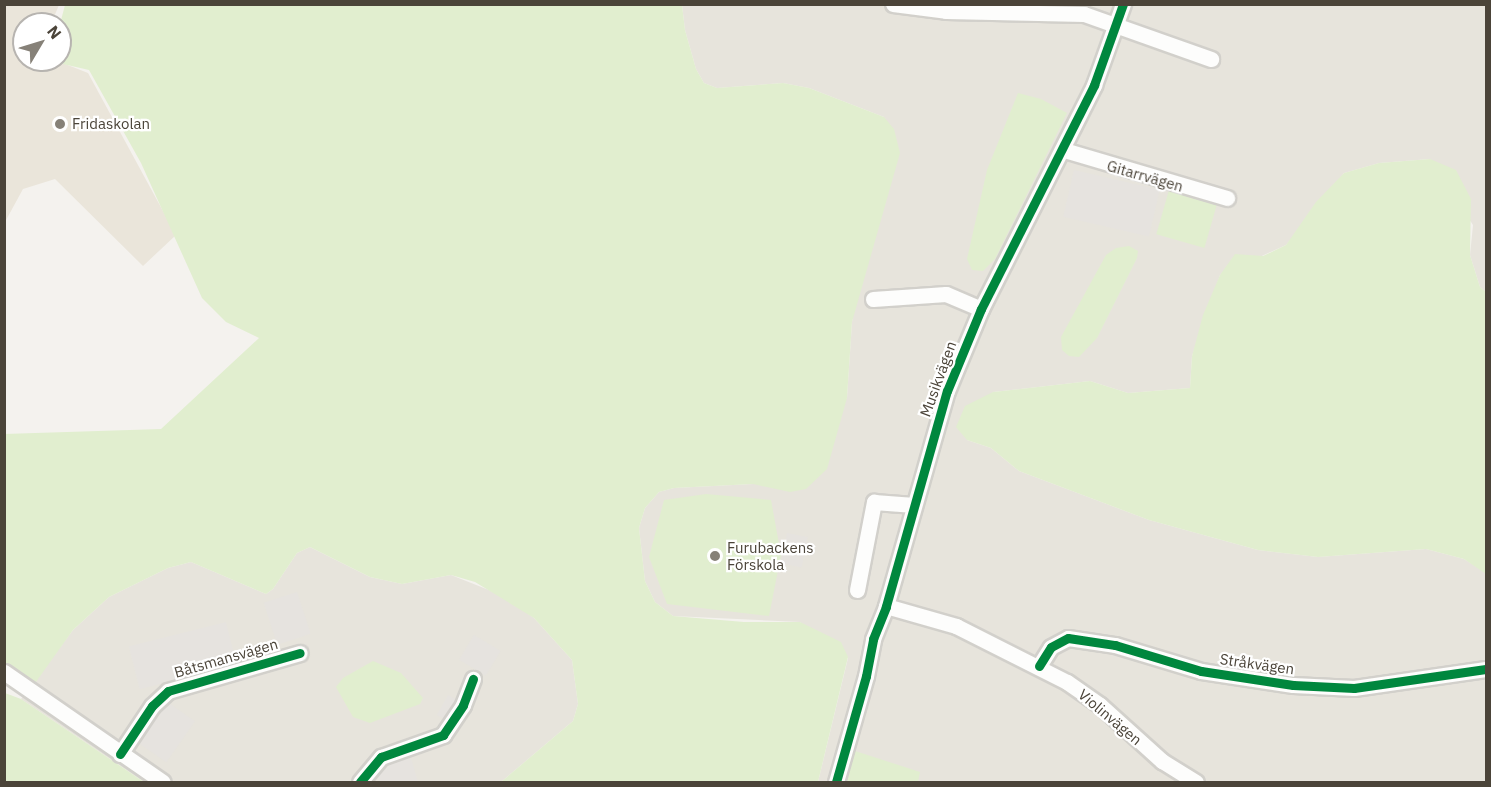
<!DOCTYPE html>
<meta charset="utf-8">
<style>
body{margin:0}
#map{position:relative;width:1491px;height:787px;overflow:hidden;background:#f4f2ee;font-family:"IBM Plex Sans",sans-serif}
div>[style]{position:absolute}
.residential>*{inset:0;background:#e7e4dc}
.education>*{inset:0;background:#eae5da}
.green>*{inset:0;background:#e1eecf;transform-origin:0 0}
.parking>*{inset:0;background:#e6e3df;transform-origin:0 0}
.roads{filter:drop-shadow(2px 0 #d2d0cb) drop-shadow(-2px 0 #d2d0cb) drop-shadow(0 2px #d2d0cb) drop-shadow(0 -2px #d2d0cb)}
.minor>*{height:15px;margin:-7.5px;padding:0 7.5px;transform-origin:7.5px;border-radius:7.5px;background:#fdfdfc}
.cycleway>*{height:9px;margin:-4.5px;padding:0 4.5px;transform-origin:4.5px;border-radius:4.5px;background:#00873e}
.dots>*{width:16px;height:16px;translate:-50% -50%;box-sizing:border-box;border:3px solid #fff;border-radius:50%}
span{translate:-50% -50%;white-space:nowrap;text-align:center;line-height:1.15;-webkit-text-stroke:4.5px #fff;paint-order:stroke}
.poi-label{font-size:15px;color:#4b4439}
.left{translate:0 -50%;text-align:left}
.street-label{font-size:15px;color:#4b4439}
.frame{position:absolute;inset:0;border:6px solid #4b4439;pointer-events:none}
.north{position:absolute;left:12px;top:12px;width:60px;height:60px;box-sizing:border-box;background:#fff;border:2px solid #b7b4b0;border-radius:50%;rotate:52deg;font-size:16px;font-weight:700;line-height:24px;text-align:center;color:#4b4439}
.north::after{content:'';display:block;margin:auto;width:21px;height:27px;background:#868178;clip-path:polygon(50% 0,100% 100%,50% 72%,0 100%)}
</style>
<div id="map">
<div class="residential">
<div style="clip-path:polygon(682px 5px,1486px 5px,1486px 292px,1480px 287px,1470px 255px,1473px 225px,1430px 159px,1379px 163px,1344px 173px,1286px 245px,1220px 275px,1192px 356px,1190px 388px,1128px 393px,1090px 381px,993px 392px,967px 440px,991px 448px,1019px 471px,1149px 520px,1258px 550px,1318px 557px,1426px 549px,1464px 559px,1485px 572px,1486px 782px,818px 782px,848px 658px,800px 622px,673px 616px,655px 602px,645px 581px,639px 528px,645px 508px,659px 492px,674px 488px,753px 484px,847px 398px,852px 322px,884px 117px,809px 88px,783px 83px,717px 88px,704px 83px,696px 69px,685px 30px)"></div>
<div style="clip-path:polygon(310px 547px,370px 577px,402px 584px,451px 575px,504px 596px,534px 618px,572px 660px,578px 704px,573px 721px,501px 782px,144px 782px,21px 699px,73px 630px,109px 597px,168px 568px,191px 562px,266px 594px,273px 589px,297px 553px)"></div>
</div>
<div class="education">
<div style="clip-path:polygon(5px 5px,59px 5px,51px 24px,24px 24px,24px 60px,55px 60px,88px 73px,176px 235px,143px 266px,55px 179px,23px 189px,5px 222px)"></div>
</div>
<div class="green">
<div style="clip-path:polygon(65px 5px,682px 5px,685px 30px,696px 69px,704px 83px,717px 88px,783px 83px,809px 88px,884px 117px,894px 129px,900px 153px,852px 322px,847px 398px,827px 469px,806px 489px,790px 492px,753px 484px,674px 488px,659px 492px,645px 508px,639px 528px,645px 581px,655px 602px,673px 616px,744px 622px,800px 622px,841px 642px,848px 657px,818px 782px,501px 782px,573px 721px,578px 704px,572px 660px,534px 618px,475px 582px,451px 575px,402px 584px,370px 577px,310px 547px,297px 553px,273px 589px,266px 594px,191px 562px,168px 568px,109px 597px,73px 630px,33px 686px,5px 664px,4px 434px,161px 429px,259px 338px,226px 322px,202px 298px,141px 163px,89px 70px,63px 64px,60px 24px)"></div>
<div style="clip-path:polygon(1018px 93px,1041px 99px,1067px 113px,995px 259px,983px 271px,972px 270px,967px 259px,987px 170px)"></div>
<div style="clip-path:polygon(1430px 159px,1456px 170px,1471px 199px,1470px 255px,1480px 287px,1486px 292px,1486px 574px,1464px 559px,1426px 549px,1318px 557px,1258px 550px,1149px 520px,1019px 471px,991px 448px,967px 440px,956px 427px,965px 406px,993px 392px,1090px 381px,1128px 393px,1190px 388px,1192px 356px,1203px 315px,1220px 275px,1235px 254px,1263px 256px,1286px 245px,1316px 202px,1344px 173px,1379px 163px)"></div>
<div style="left:1169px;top:190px;width:50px;height:46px;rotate:16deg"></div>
<div style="clip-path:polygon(1129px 246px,1138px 251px,1137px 258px,1097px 338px,1079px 357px,1069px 356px,1062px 350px,1061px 337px,1106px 255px,1116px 248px)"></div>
<div style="clip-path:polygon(706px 494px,771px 500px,781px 555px,769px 616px,667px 604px,649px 557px,664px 500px)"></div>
<div style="clip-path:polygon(373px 661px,401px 673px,423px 698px,420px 704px,370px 723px,353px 717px,336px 687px,343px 678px)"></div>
<div style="clip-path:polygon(5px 693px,21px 699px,144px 782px,5px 782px)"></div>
<div style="clip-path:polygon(852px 750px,920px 772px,918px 782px,845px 782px)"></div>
</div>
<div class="parking">
<div style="left:1074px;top:170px;width:88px;height:48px;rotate:13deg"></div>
<div style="left:787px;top:533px;width:21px;height:31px;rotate:11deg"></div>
<div style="left:297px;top:592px;width:44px;height:35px;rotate:72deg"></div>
<div style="left:226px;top:622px;width:44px;height:100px;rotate:76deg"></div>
<div style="left:474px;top:635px;width:31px;height:29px;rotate:31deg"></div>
<div style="left:448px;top:695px;width:10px;height:23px;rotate:29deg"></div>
<div style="left:163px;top:699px;width:39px;height:50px;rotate:35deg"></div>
<div style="clip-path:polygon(411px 758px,418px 782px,380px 782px,375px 768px)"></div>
</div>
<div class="roads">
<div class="minor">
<div style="left:893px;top:4px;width:53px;rotate:7.5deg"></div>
<div style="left:946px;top:11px;width:138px;rotate:1.2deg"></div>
<div style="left:1084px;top:14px;width:135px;rotate:19.5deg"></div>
<div style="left:1064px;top:150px;width:170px;rotate:16.4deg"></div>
<div style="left:873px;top:299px;width:73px;rotate:-3.9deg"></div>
<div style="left:946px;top:294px;width:38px;rotate:23deg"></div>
<div style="left:857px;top:590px;width:90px;rotate:-79.1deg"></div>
<div style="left:874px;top:502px;width:40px;rotate:4.3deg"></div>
<div style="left:886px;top:606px;width:73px;rotate:15.9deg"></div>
<div style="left:956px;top:626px;width:124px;rotate:26.8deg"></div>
<div style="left:1067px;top:682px;width:40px;rotate:34.9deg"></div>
<div style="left:1100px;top:705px;width:84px;rotate:42.1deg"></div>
<div style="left:1162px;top:761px;width:40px;rotate:32deg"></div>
<div style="left:1039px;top:666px;width:22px;rotate:-58deg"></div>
<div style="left:1051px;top:647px;width:19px;rotate:-28deg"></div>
<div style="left:1068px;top:638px;width:48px;rotate:8.5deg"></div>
<div style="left:1115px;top:645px;width:90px;rotate:16.8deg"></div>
<div style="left:1201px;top:671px;width:93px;rotate:8.7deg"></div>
<div style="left:1293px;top:685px;width:61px;rotate:2.8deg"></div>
<div style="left:1354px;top:688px;width:133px;rotate:-8.2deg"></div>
<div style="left:4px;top:672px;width:193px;rotate:34.7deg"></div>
<div style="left:120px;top:754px;width:58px;rotate:-56.3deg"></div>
<div style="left:152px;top:706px;width:22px;rotate:-43deg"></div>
<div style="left:168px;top:691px;width:137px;rotate:-16.1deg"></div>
<div style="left:360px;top:782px;width:33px;rotate:-50deg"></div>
<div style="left:381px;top:757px;width:66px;rotate:-19.5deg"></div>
<div style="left:443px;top:735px;width:36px;rotate:-56deg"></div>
<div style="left:463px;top:705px;width:28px;rotate:-69deg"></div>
<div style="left:836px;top:782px;width:110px;rotate:-74.2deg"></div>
<div style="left:866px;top:676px;width:38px;rotate:-79deg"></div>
<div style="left:873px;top:639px;width:35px;rotate:-68deg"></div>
<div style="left:886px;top:606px;width:223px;rotate:-74.2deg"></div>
<div style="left:947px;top:391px;width:89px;rotate:-67.5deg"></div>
<div style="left:981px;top:309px;width:251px;rotate:-63.2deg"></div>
<div style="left:1094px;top:85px;width:86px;rotate:-70.3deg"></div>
</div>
</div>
<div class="cycleway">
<div style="left:1039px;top:666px;width:22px;rotate:-58deg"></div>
<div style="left:1051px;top:647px;width:19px;rotate:-28deg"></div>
<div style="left:1068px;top:638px;width:48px;rotate:8.5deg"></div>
<div style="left:1115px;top:645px;width:90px;rotate:16.8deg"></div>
<div style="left:1201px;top:671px;width:93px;rotate:8.7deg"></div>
<div style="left:1293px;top:685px;width:61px;rotate:2.8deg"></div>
<div style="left:1354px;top:688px;width:133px;rotate:-8.2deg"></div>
<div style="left:120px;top:754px;width:58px;rotate:-56.3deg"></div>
<div style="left:152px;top:706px;width:22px;rotate:-43deg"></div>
<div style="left:168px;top:691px;width:137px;rotate:-16.1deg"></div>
<div style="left:360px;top:782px;width:33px;rotate:-50deg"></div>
<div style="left:381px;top:757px;width:66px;rotate:-19.5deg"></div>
<div style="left:443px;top:735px;width:36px;rotate:-56deg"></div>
<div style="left:463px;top:705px;width:28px;rotate:-69deg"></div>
<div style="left:836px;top:782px;width:110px;rotate:-74.2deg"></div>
<div style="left:866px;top:676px;width:38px;rotate:-79deg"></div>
<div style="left:873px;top:639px;width:35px;rotate:-68deg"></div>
<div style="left:886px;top:606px;width:223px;rotate:-74.2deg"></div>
<div style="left:947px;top:391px;width:89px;rotate:-67.5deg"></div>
<div style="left:981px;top:309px;width:251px;rotate:-63.2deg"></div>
<div style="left:1094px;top:85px;width:86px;rotate:-70.3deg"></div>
</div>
<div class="dots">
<div style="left:60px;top:124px;background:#868178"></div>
<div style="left:715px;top:556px;background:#868178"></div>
</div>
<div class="poi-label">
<span class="left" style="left:72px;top:124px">Fridaskolan</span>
<span class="left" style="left:727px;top:556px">Furubackens<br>Förskola</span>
</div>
<div class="street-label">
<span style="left:1145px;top:176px;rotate:16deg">Gitarrvägen</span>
<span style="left:938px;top:379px;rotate:-70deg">Musikvägen</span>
<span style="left:226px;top:658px;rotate:-16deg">Båtsmansvägen</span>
<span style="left:1257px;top:664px;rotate:8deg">Stråkvägen</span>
<span style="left:1110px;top:717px;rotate:40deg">Violinvägen</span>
</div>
<div class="frame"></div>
<div class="north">N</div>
</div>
